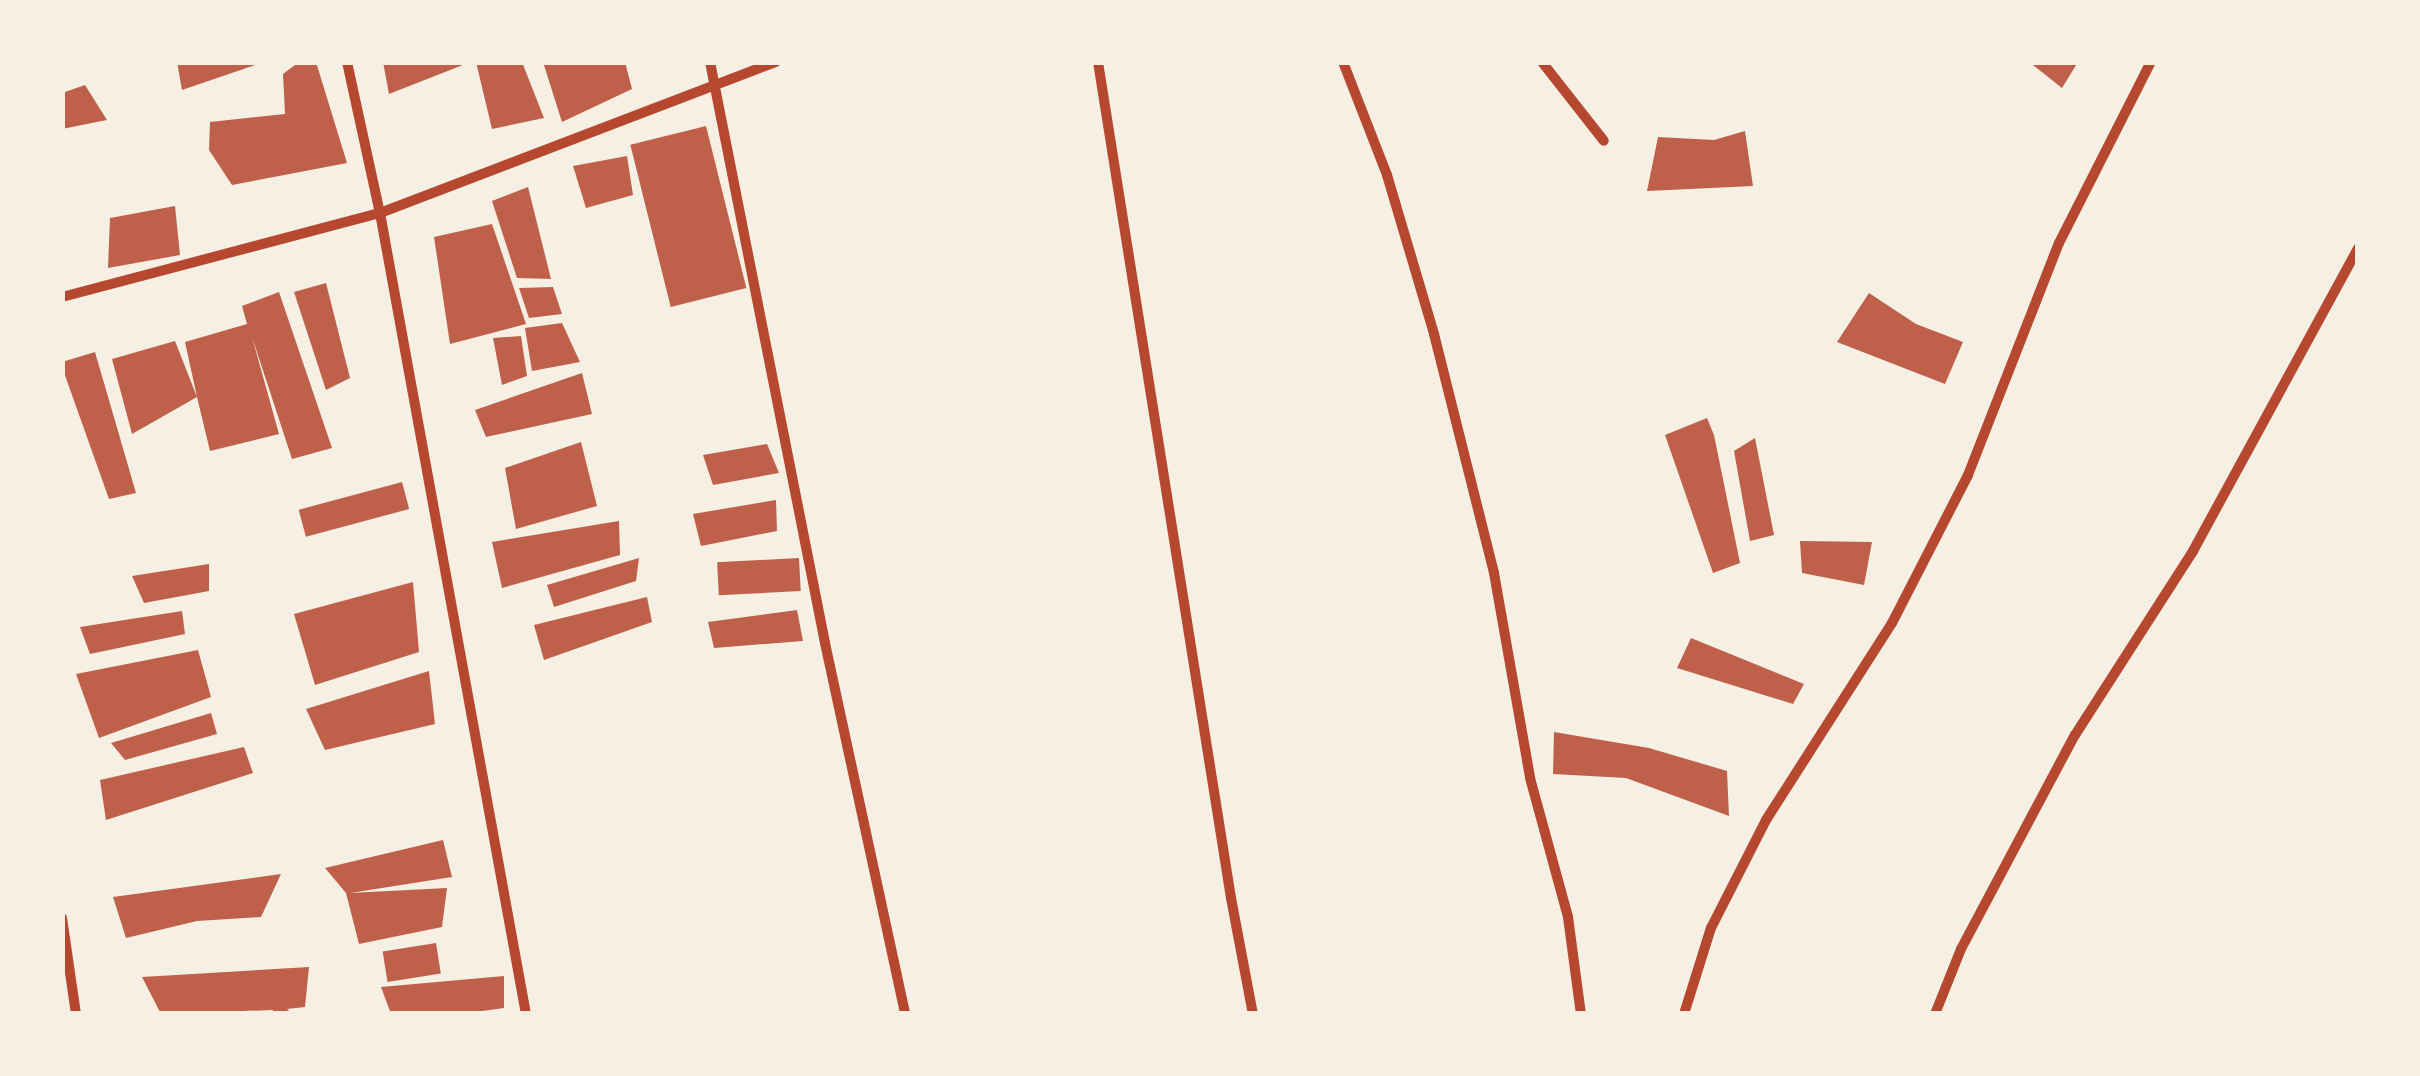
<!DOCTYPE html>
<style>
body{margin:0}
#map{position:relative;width:2420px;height:1076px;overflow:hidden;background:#f6efe4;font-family:Figtree,sans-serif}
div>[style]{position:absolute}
.building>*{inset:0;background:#bf614a;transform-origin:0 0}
.minor>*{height:10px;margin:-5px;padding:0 5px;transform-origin:5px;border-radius:5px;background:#b5482f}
span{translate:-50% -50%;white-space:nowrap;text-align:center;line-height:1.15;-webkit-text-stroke:8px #f6efe4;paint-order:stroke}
.frame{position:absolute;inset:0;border:65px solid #f6efe4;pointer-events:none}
</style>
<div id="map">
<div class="building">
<div style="clip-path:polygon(177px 62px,261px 62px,261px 63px,182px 90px)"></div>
<div style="clip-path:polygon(299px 62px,316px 62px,347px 163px,232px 185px,209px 150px,210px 122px,285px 114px,283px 74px)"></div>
<div style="clip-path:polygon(383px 62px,468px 62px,468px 63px,389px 94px)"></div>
<div style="clip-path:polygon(476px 62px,522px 62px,544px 118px,492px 129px)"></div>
<div style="clip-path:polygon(543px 62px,625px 62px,632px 89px,562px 122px)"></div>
<div style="clip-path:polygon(2029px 62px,2078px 62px,2062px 88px)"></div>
<div style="clip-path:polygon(85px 85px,107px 120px,62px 129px,62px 93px)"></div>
<div style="left:706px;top:126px;width:167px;height:78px;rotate:76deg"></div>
<div style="clip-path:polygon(1745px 131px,1753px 186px,1647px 191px,1658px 137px,1714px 140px)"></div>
<div style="clip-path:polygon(627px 156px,633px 195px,586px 208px,573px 166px)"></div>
<div style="clip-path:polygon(528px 187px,551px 279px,517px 278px,492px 201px)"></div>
<div style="clip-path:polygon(175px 206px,180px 255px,108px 268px,110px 218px)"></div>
<div style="clip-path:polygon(492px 224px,526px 324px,450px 344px,434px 237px)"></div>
<div style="clip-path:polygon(326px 283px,350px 378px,326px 390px,294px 292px)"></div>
<div style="clip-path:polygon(553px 287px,562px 314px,529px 318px,519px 288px)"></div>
<div style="clip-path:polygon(279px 292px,332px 448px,292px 459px,252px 337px,279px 434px,210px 451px,197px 397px,132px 434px,112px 359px,175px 341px,197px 397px,185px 342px,247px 324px,242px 306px)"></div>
<div style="clip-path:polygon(1869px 293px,1916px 324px,1963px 342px,1945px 384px,1837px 342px)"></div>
<div style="clip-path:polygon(562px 323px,580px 362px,532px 371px,525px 328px)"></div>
<div style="clip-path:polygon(521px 336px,527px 376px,502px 385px,493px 338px)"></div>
<div style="clip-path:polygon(95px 352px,136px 493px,109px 499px,62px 367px,62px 362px)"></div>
<div style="clip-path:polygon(582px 373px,592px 414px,486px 437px,475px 410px)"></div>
<div style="clip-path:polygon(1707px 418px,1714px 435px,1740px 563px,1713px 573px,1665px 435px)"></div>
<div style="clip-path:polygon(1755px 438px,1774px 535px,1750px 541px,1734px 451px)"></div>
<div style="clip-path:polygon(581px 442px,597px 506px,516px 529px,505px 468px)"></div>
<div style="clip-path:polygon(767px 444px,779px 473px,713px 485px,703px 455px)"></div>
<div style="left:402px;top:482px;width:28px;height:107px;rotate:75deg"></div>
<div style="clip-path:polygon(776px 500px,777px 531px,701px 546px,693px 514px)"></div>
<div style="clip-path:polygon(619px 521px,620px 555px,502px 588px,492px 542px)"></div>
<div style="clip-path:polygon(1800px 541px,1872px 542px,1864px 585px,1802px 573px)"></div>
<div style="clip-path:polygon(639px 558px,636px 581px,554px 607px,547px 585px)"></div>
<div style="left:799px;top:558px;width:33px;height:82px;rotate:87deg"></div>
<div style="clip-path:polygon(209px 564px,209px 591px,144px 603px,132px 576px)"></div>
<div style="clip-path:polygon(413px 582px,419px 652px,315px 685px,294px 614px)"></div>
<div style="clip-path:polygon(647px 597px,652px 622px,544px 660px,534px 625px)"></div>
<div style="clip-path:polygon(797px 610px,803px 641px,714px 648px,708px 622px)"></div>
<div style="clip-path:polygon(182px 611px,185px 634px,90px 654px,80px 627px)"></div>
<div style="clip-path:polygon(1691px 638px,1804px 684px,1793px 704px,1677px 668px)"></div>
<div style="clip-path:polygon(198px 650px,211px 697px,99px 738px,76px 674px)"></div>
<div style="clip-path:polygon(429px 671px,435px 724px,325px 750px,306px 709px)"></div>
<div style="clip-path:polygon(211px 713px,217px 734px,125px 760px,111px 743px)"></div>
<div style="clip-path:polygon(1554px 732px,1649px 748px,1727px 771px,1729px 816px,1626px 778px,1553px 774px)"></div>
<div style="clip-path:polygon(244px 747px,253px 773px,106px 820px,100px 780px)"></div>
<div style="clip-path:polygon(443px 840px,452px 877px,350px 893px,447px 888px,442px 927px,359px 944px,346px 893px,325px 868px)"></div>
<div style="clip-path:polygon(281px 874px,261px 917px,197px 921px,126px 938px,113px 897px)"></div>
<div style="left:436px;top:943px;width:31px;height:54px;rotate:81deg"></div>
<div style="clip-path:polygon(309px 967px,305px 1007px,287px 1009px,293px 1014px,273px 1014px,273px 1010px,161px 1014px,142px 977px)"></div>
<div style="clip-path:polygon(504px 976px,504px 1008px,461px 1014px,391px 1014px,381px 987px)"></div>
</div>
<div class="minor">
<div style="left:347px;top:62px;width:155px;rotate:77.7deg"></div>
<div style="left:380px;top:213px;width:814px;rotate:79.67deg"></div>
<div style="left:710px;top:62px;width:592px;rotate:78.8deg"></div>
<div style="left:825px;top:643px;width:380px;rotate:77.8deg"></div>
<div style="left:1098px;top:62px;width:847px;rotate:80.96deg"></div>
<div style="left:1231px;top:898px;width:118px;rotate:79.3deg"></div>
<div style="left:1343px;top:62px;width:121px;rotate:68.7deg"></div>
<div style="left:1387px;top:175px;width:166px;rotate:73.5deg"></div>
<div style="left:1434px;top:334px;width:246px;rotate:75.9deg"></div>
<div style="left:1494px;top:573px;width:208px;rotate:80deg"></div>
<div style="left:1530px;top:778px;width:144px;rotate:74.7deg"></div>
<div style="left:1568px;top:917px;width:98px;rotate:82.4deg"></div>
<div style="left:1542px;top:62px;width:100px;rotate:51.9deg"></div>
<div style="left:62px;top:297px;width:329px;rotate:-14.8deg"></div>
<div style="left:380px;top:213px;width:424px;rotate:-20.9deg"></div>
<div style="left:62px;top:918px;width:97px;rotate:81.7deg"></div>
<div style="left:1684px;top:1014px;width:90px;rotate:-72.6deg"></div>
<div style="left:1711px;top:928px;width:121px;rotate:-63deg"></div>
<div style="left:1766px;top:820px;width:234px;rotate:-57.4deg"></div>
<div style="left:1892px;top:623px;width:166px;rotate:-62.8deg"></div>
<div style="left:1968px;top:475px;width:249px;rotate:-68.6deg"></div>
<div style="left:2059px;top:243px;width:203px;rotate:-63.1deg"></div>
<div style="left:1935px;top:1014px;width:70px;rotate:-68.2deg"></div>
<div style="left:1961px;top:949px;width:242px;rotate:-62deg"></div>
<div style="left:2075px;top:735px;width:219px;rotate:-57.3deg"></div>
<div style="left:2193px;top:551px;width:345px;rotate:-61.4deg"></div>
</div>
<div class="frame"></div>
</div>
